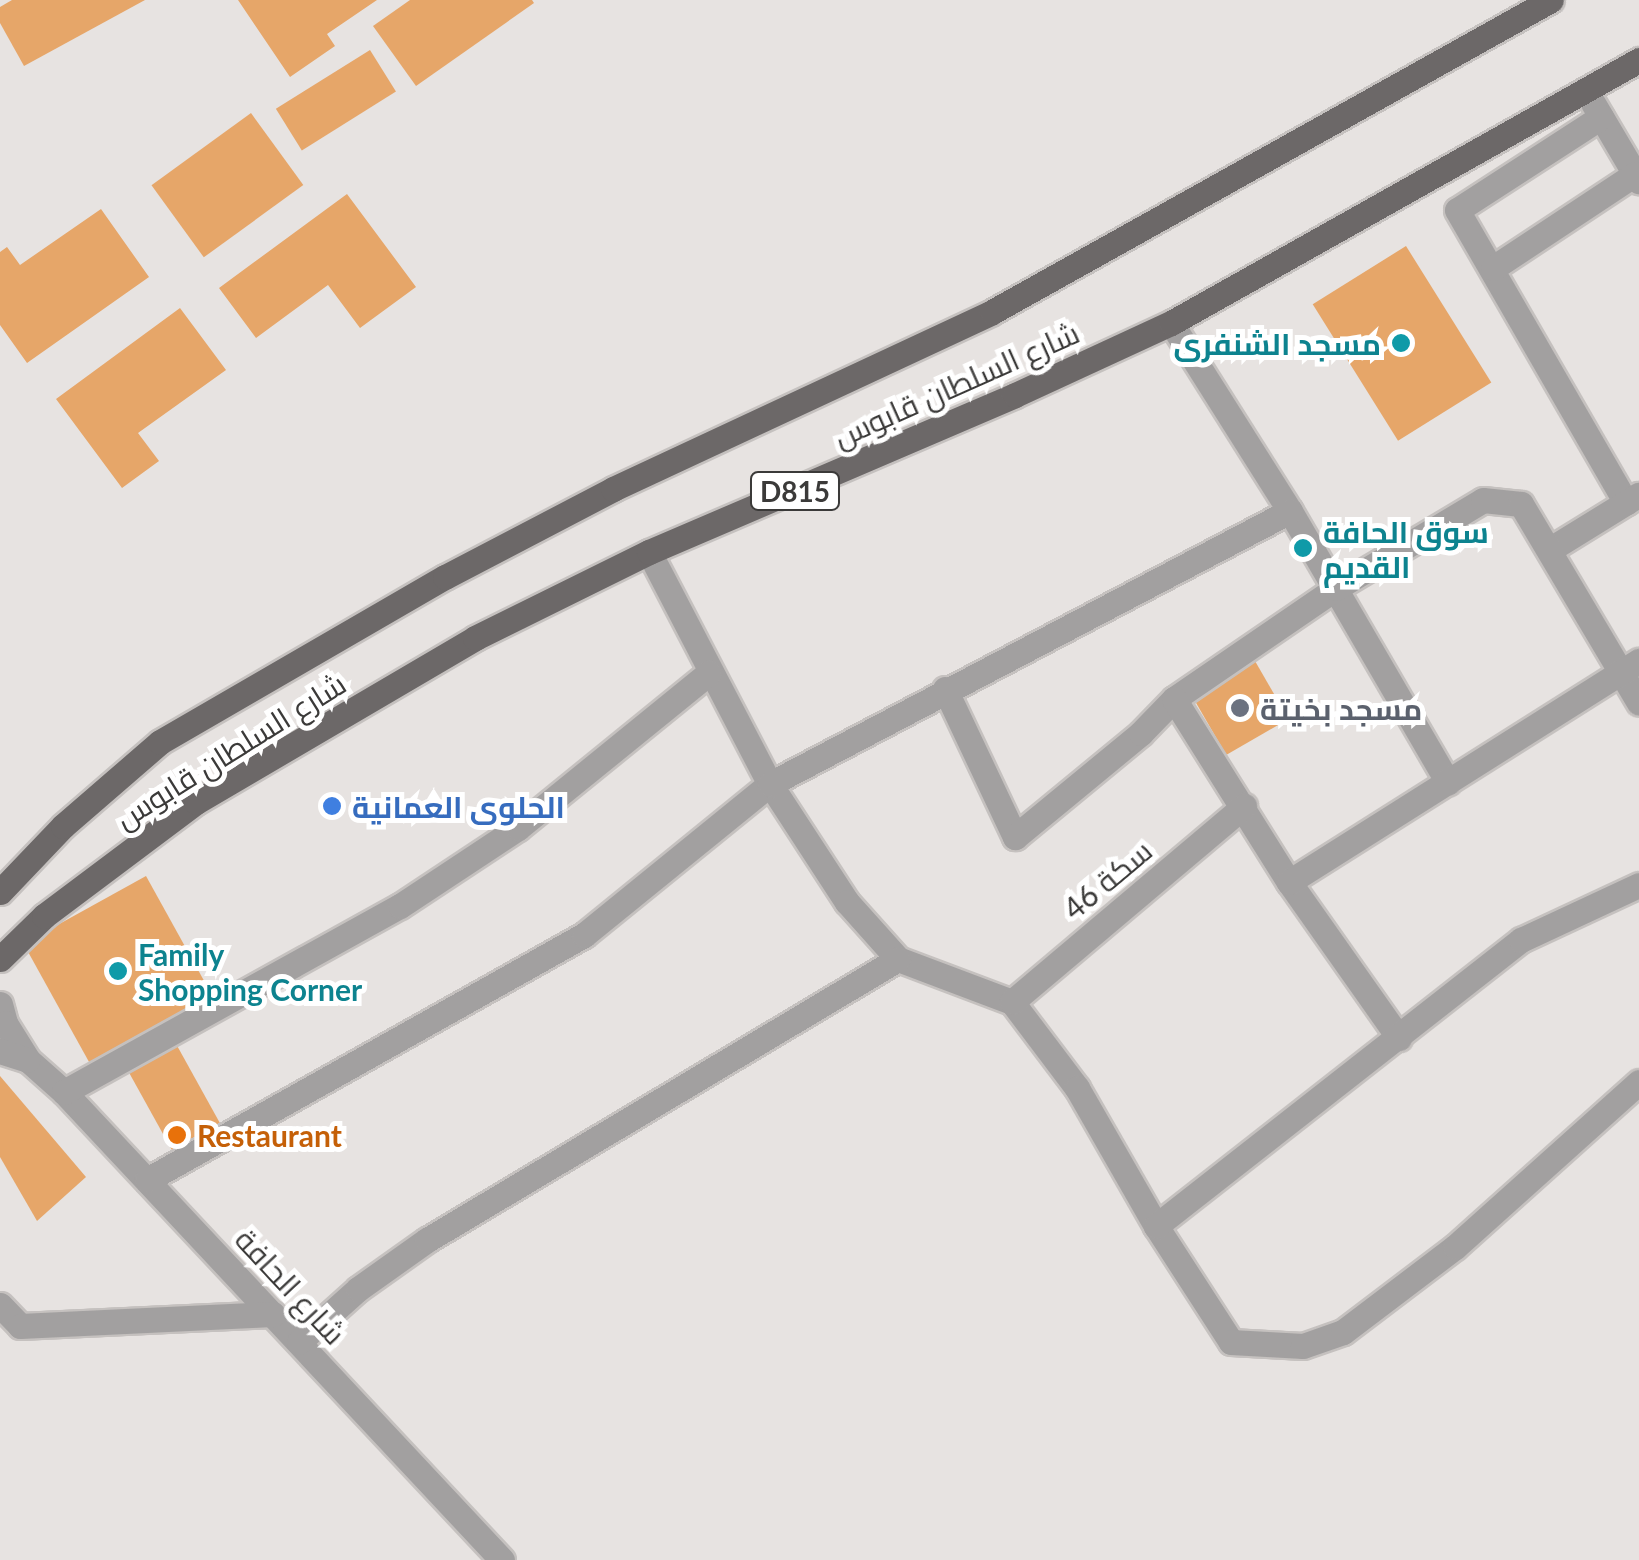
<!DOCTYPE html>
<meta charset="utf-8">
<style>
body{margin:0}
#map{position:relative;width:1639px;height:1560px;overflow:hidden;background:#e7e3e1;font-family:Lato,Cairo,sans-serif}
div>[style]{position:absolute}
.building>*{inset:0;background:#e6a669;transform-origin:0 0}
.roads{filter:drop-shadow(2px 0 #c5c1bf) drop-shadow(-2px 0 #c5c1bf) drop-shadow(0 2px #c5c1bf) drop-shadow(0 -2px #c5c1bf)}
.minor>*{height:25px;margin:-12.5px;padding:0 12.5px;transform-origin:12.5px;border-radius:12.5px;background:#a2a0a0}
.major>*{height:25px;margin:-12.5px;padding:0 12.5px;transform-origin:12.5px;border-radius:12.5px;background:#6c6868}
.dots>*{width:28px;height:28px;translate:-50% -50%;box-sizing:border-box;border:5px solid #fff;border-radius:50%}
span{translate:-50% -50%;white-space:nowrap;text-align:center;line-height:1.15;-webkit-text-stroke:10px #fff;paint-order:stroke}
.shield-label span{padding:2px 8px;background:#fff;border:2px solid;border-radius:8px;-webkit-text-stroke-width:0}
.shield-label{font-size:28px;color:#3b3a39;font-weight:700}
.culture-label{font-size:30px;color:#0d838f;font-weight:700}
.right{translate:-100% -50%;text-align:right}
.left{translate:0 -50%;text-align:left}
.street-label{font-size:30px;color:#3b3a39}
.worship-label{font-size:30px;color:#5b616d;font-weight:700}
.shop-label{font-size:30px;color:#366cbe;font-weight:700}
.food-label{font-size:30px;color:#c56008;font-weight:700}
</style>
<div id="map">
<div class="building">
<div style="clip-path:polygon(12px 0,145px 0,24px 66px,0 23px,0 7px)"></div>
<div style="clip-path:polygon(238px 0,377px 0,327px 34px,335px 46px,290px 77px)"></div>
<div style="clip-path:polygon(410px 0,532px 0,534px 3px,416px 86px,373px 26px)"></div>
<div style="left:370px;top:50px;width:49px;height:111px;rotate:58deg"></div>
<div style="left:251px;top:113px;width:89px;height:123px;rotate:54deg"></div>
<div style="clip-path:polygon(347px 194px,416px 287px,360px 328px,328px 285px,256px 338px,219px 288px)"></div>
<div style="clip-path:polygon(101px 209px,149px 277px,27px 363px,0 325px,0 252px,7px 247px,20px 265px)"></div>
<div style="left:1406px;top:246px;width:161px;height:110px;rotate:58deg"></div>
<div style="clip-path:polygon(180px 308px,226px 370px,138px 433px,159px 461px,122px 488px,56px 399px)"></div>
<div style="left:1255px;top:661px;width:67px;height:72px;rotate:60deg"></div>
<div style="left:146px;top:876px;width:140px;height:140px;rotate:61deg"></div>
<div style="left:175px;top:1042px;width:98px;height:55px;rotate:61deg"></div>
<div style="clip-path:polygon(0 1076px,86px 1177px,37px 1221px,0 1157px)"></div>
</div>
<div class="roads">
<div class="minor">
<div style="left:1593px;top:103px;width:91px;rotate:59.5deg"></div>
<div style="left:1601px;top:117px;width:171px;rotate:147.1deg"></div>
<div style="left:1457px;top:210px;width:338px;rotate:60deg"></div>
<div style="left:1493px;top:268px;width:170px;rotate:-33.5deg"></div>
<div style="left:1171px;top:323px;width:222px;rotate:57.7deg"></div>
<div style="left:1290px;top:511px;width:314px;rotate:59.8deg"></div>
<div style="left:1549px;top:550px;width:105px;rotate:-31.7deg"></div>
<div style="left:649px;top:552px;width:262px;rotate:62.5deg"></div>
<div style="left:770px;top:784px;width:141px;rotate:56.9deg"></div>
<div style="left:847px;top:902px;width:76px;rotate:48.2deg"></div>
<div style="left:898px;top:959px;width:122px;rotate:20.7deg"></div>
<div style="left:1012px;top:1002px;width:108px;rotate:52.9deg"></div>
<div style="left:1077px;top:1088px;width:159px;rotate:60.2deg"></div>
<div style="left:1156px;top:1226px;width:138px;rotate:57.1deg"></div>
<div style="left:1231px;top:1342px;width:72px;rotate:3.2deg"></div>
<div style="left:1303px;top:1346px;width:42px;rotate:-19.3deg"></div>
<div style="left:1343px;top:1332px;width:141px;rotate:-37.2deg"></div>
<div style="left:1455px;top:1247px;width:247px;rotate:-41.9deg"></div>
<div style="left:945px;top:689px;width:164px;rotate:64.7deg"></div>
<div style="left:1015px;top:837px;width:163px;rotate:-39.5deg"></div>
<div style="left:1141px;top:733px;width:47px;rotate:-45.9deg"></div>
<div style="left:1174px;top:699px;width:196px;rotate:-34.4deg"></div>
<div style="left:1336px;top:588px;width:171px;rotate:-30.9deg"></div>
<div style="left:1483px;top:500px;width:38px;rotate:6deg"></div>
<div style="left:1521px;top:504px;width:231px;rotate:59.3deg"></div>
<div style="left:1174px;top:699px;width:216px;rotate:57.9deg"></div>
<div style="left:1289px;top:882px;width:191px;rotate:54.8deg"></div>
<div style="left:1289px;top:882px;width:414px;rotate:-32.3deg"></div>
<div style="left:1012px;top:1002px;width:304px;rotate:-40.2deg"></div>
<div style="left:0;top:1004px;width:20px;rotate:75deg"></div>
<div style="left:5px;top:1023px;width:44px;rotate:58.1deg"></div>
<div style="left:28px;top:1060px;width:48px;rotate:41.6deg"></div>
<div style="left:64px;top:1092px;width:641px;rotate:46.9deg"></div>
<div style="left:0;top:1051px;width:29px;rotate:18deg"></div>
<div style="left:64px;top:1092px;width:384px;rotate:-29deg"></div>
<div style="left:400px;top:906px;width:141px;rotate:-33.5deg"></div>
<div style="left:518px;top:828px;width:246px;rotate:-39.1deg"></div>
<div style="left:147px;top:1180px;width:501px;rotate:-29.28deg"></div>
<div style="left:584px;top:935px;width:240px;rotate:-39.1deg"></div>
<div style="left:770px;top:784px;width:587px;rotate:-27.7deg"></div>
<div style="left:1156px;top:1226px;width:464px;rotate:-38.1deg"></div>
<div style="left:1521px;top:940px;width:130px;rotate:-25deg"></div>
<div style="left:0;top:1305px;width:29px;rotate:46deg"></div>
<div style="left:20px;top:1326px;width:253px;rotate:-2.7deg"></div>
<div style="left:299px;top:1342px;width:79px;rotate:-41.9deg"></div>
<div style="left:358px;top:1289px;width:85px;rotate:-35.4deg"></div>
<div style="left:427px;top:1240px;width:548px;rotate:-30.82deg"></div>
</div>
<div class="major">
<div style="left:0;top:892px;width:91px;rotate:-46.3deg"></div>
<div style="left:63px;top:826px;width:128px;rotate:-40.9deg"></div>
<div style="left:160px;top:742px;width:329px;rotate:-30.1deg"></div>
<div style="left:445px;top:577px;width:190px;rotate:-27.6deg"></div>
<div style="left:613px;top:489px;width:418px;rotate:-25deg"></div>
<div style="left:992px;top:312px;width:640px;rotate:-29.17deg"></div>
<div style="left:0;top:959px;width:62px;rotate:-44.3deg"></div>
<div style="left:44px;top:916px;width:190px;rotate:-36.9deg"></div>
<div style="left:196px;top:802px;width:324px;rotate:-30.4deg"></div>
<div style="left:475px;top:638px;width:194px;rotate:-26.3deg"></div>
<div style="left:649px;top:552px;width:398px;rotate:-23.2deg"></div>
<div style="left:1015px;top:395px;width:172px;rotate:-24.8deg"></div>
<div style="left:1171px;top:323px;width:537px;rotate:-29.33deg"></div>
</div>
</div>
<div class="dots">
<div style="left:1401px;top:343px;background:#0f9aa8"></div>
<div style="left:1303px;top:548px;background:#0f9aa8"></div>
<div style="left:1240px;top:708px;background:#6b7280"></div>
<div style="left:332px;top:806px;background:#3f7fe0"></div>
<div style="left:118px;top:971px;background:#0f9aa8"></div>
<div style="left:177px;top:1135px;background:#e8710a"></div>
</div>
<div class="shield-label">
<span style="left:795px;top:491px">D815</span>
</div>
<div class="culture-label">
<span class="right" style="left:1381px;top:343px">مسجد الشنفرى</span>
<span class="left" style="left:1323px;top:548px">سوق الحافة<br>القديم</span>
<span class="left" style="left:138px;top:971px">Family<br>Shopping Corner</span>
</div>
<div class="street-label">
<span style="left:956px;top:384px;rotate:-24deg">شارع السلطان قابوس</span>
<span style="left:230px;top:750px;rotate:-32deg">شارع السلطان قابوس</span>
<span style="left:1107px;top:879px;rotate:-40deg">سكة 46</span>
<span style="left:291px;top:1286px;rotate:47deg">شارع الحافة</span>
</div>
<div class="worship-label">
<span class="left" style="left:1260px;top:708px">مسجد بخيتة</span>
</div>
<div class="shop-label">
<span class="left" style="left:352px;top:806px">الحلوى العمانية</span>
</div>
<div class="food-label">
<span class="left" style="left:197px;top:1135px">Restaurant</span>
</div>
</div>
